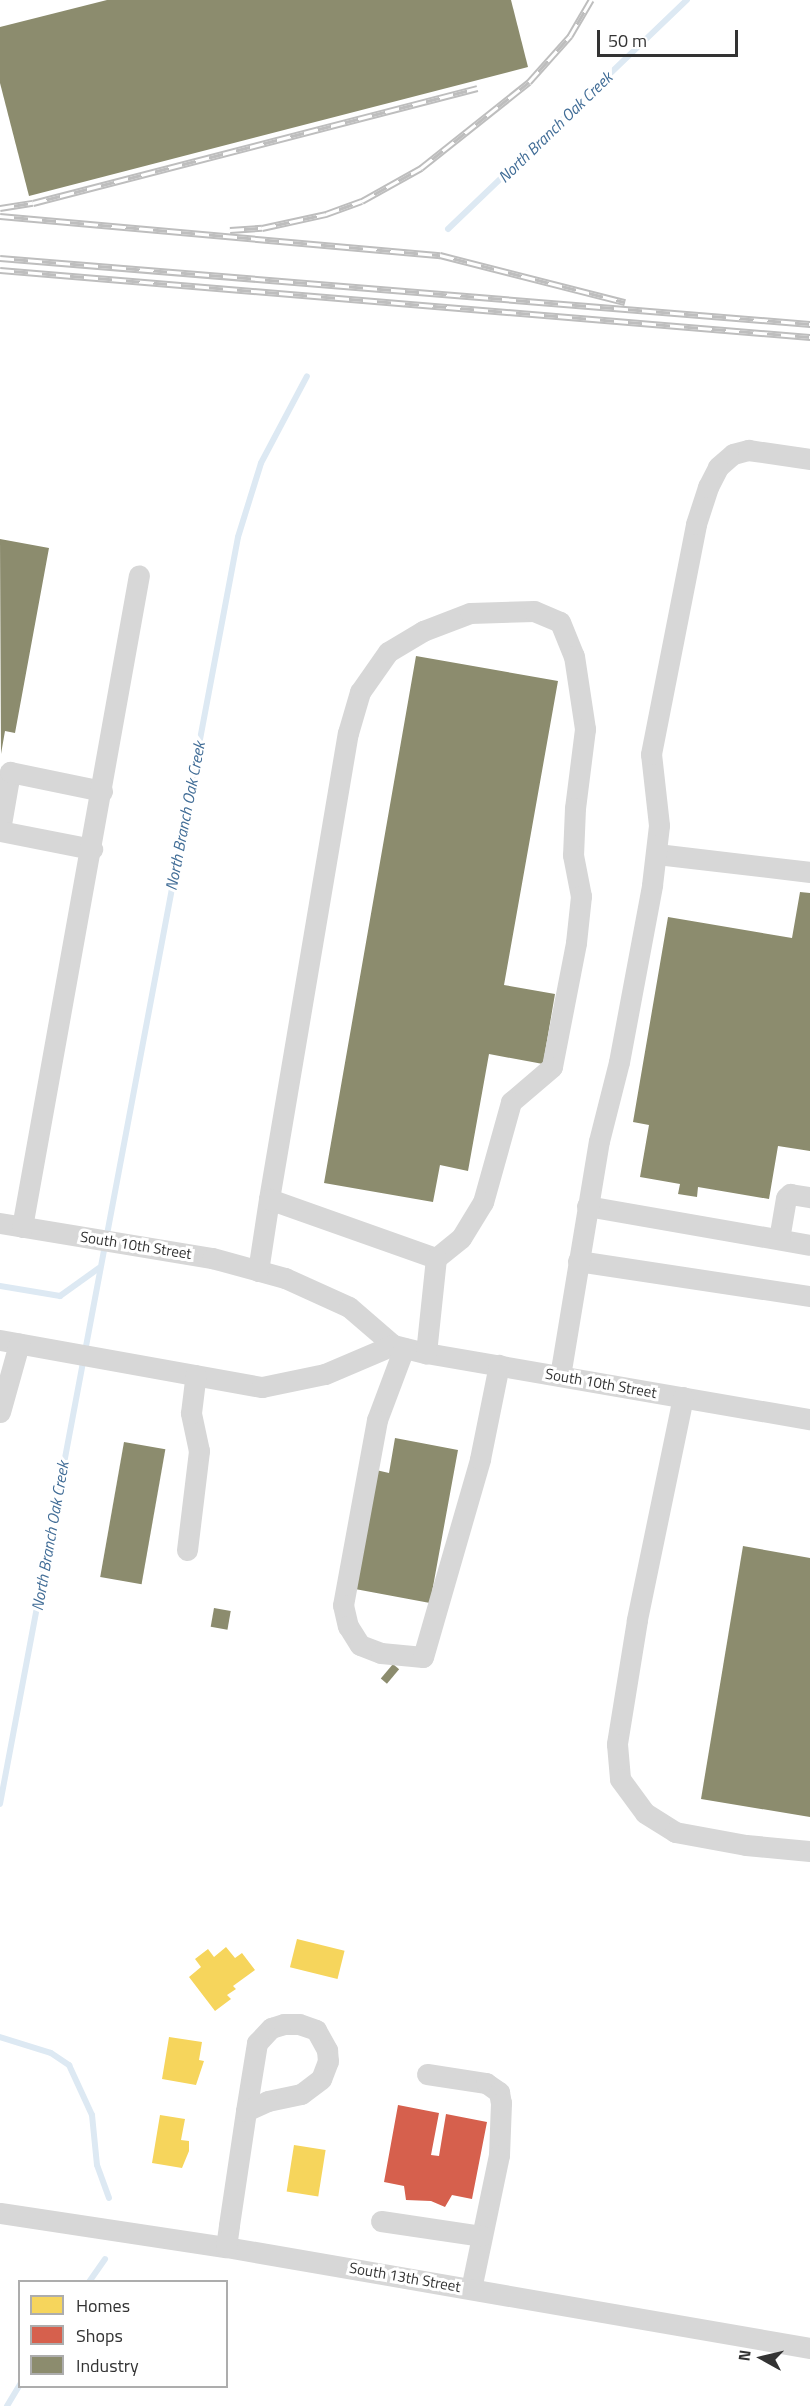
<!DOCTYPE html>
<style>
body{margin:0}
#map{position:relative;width:810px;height:2406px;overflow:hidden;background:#fff;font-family:"Titillium Web",sans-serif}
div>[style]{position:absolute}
.homes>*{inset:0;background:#f6d55c;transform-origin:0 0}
.shops>*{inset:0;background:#d6604d}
.industry>*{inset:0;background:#8c8c6e;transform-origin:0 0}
.stream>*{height:6px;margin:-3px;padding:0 3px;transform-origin:3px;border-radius:3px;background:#dde9f3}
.minor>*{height:21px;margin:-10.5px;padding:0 10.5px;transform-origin:10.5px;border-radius:10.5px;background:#d7d7d7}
.rail>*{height:7px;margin-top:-3.5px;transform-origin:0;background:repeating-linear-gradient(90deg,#fff 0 14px,#bebebe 0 28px);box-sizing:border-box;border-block:2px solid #bebebe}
span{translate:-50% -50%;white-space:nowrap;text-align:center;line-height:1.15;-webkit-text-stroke:6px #fff;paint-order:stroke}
.street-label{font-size:15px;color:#333}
.water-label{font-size:16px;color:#406c96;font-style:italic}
.legend{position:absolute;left:18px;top:2280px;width:210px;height:108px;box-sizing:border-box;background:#fff;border:2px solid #adadad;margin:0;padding:8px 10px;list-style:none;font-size:18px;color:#333}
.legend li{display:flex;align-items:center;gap:12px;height:30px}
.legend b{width:30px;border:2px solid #adadad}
.north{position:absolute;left:732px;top:2328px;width:60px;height:60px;-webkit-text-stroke:4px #fff;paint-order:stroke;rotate:278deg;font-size:16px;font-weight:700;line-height:24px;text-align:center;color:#333}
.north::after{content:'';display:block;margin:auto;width:21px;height:27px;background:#333;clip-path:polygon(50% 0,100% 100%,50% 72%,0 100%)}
.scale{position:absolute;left:597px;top:30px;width:141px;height:27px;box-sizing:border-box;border:3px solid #333;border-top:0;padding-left:8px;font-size:18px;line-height:21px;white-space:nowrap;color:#333;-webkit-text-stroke:4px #fff;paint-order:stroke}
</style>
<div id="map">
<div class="homes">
<div style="left:297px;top:1939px;width:49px;height:29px;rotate:14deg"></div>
<div style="clip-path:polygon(226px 1947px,235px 1958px,242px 1953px,255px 1970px,233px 1986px,236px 1989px,227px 1995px,231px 1999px,215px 2011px,189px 1977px,201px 1967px,195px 1959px,208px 1949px,214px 1957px)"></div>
<div style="clip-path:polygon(169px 2037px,202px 2042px,199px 2060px,204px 2061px,196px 2085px,162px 2079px)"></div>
<div style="clip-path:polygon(160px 2115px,185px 2119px,181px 2140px,189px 2141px,189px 2151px,182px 2168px,152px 2163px)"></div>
<div style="left:294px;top:2145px;width:32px;height:47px;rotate:9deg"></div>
</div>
<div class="shops">
<div style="clip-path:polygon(398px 2105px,439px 2113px,431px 2155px,439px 2156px,446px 2114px,487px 2122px,472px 2199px,452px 2195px,445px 2207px,431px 2201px,406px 2200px,404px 2186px,384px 2182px)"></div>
</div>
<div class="industry">
<div style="clip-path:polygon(107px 0,511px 0,528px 67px,29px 196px,0 83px,0 27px)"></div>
<div style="clip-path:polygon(0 539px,49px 548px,15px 733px,5px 731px,1px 754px)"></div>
<div style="clip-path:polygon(416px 656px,558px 681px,504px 985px,555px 994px,543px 1064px,489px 1054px,468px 1171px,440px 1165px,433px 1202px,324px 1183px)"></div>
<div style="clip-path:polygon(800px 892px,810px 893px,810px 1151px,778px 1146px,769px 1199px,698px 1187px,697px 1197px,678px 1194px,680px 1184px,640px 1177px,649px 1125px,633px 1122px,668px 917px,792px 938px)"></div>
<div style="clip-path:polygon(395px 1438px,458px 1450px,430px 1603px,355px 1589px,376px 1470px,389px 1473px)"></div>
<div style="left:124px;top:1442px;width:42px;height:137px;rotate:10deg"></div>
<div style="clip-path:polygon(743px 1546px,810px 1558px,810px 1817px,701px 1799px)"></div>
<div style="left:214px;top:1608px;width:17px;height:19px;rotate:10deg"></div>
<div style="left:393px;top:1664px;width:8px;height:19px;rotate:40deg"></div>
</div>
<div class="stream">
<div style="left:448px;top:229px;width:331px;rotate:-43.8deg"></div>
<div style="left:0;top:1286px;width:61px;rotate:9.5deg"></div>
<div style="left:60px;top:1296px;width:48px;rotate:-35.7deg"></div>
<div style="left:0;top:1804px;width:1289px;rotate:-79.36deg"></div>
<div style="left:238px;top:537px;width:77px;rotate:-72.7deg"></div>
<div style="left:261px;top:463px;width:98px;rotate:-62.1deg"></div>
<div style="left:0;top:2037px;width:53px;rotate:17.4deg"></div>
<div style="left:51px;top:2053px;width:22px;rotate:34deg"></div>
<div style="left:69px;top:2065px;width:55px;rotate:65.3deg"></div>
<div style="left:92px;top:2115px;width:50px;rotate:84.3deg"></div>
<div style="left:97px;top:2165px;width:35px;rotate:70deg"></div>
<div style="left:89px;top:2282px;width:28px;rotate:-55deg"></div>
<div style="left:7px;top:2406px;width:26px;rotate:-59deg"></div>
</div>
<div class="minor">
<div style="left:0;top:830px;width:59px;rotate:-80.2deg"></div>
<div style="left:10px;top:772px;width:94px;rotate:11.7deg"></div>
<div style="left:0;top:831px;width:94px;rotate:11.1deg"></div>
<div style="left:657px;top:854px;width:154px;rotate:6.7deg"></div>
<div style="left:269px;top:1199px;width:473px;rotate:-80.4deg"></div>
<div style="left:348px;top:733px;width:43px;rotate:-73.7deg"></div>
<div style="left:360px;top:692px;width:49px;rotate:-55deg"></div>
<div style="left:388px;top:652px;width:41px;rotate:-31deg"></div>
<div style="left:423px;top:631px;width:50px;rotate:-21deg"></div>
<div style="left:470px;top:613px;width:64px;rotate:-1.8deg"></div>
<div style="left:534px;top:611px;width:28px;rotate:23deg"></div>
<div style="left:560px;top:622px;width:37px;rotate:68deg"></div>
<div style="left:574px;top:656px;width:74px;rotate:81.4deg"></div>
<div style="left:585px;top:729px;width:80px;rotate:97.2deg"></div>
<div style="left:575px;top:808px;width:47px;rotate:92.4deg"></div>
<div style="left:573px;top:855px;width:42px;rotate:79deg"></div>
<div style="left:581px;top:896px;width:47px;rotate:96.1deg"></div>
<div style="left:576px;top:943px;width:126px;rotate:101deg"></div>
<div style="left:552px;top:1067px;width:54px;rotate:139.5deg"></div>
<div style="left:511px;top:1102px;width:104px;rotate:105.6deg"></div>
<div style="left:483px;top:1202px;width:42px;rotate:121.4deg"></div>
<div style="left:461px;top:1238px;width:32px;rotate:141deg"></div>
<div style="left:587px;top:1206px;width:226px;rotate:9.9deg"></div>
<div style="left:0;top:1223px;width:215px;rotate:9.4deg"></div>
<div style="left:212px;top:1258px;width:76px;rotate:15.3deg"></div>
<div style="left:285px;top:1278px;width:70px;rotate:24.4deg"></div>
<div style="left:349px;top:1307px;width:58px;rotate:40.8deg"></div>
<div style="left:393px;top:1345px;width:34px;rotate:14deg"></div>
<div style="left:426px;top:1353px;width:390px;rotate:9.8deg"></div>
<div style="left:22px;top:1227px;width:662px;rotate:-79.83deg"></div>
<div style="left:779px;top:1239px;width:42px;rotate:-80.3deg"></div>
<div style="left:786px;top:1198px;width:6px;rotate:-45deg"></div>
<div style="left:790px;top:1194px;width:20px;rotate:9deg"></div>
<div style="left:578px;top:1261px;width:235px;rotate:8.6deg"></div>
<div style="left:258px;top:1271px;width:73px;rotate:-81.3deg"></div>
<div style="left:269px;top:1199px;width:177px;rotate:19.5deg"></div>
<div style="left:436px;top:1258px;width:96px;rotate:96deg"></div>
<div style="left:0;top:1340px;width:266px;rotate:10.2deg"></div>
<div style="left:262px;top:1387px;width:64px;rotate:-11.7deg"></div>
<div style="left:325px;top:1374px;width:74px;rotate:-23.1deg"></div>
<div style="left:404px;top:1348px;width:77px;rotate:110.6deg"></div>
<div style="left:377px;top:1420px;width:188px;rotate:100.4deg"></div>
<div style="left:343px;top:1605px;width:22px;rotate:77deg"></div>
<div style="left:348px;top:1626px;width:22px;rotate:58deg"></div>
<div style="left:360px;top:1645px;width:22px;rotate:21deg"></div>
<div style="left:381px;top:1653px;width:42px;rotate:5.4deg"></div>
<div style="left:423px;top:1657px;width:206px;rotate:-73.9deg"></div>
<div style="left:480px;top:1459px;width:96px;rotate:-78.6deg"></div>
<div style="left:560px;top:1376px;width:238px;rotate:-80.6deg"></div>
<div style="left:599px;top:1141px;width:81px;rotate:-75.8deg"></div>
<div style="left:619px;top:1062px;width:180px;rotate:-79.4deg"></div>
<div style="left:652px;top:885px;width:60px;rotate:-83.3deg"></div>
<div style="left:659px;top:825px;width:71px;rotate:-96.4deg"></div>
<div style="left:651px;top:754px;width:234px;rotate:-78.9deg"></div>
<div style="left:696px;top:524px;width:39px;rotate:-72deg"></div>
<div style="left:708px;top:487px;width:22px;rotate:-63deg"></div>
<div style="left:718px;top:467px;width:20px;rotate:-41deg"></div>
<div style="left:733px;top:454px;width:16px;rotate:-15deg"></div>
<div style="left:748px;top:450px;width:63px;rotate:8.3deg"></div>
<div style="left:683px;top:1397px;width:228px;rotate:101.7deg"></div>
<div style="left:637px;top:1620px;width:126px;rotate:99.2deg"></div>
<div style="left:617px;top:1744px;width:35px;rotate:85deg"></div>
<div style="left:620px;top:1779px;width:42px;rotate:53.7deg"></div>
<div style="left:645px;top:1813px;width:36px;rotate:32deg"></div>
<div style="left:675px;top:1832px;width:72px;rotate:10.4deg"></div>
<div style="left:746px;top:1845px;width:64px;rotate:5.4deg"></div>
<div style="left:0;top:1412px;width:71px;rotate:-74.4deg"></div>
<div style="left:187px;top:1550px;width:100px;rotate:-83.1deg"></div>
<div style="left:199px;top:1451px;width:39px;rotate:-102deg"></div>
<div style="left:191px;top:1413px;width:38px;rotate:-83deg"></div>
<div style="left:427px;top:2074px;width:60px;rotate:8.7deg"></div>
<div style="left:486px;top:2083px;width:16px;rotate:35deg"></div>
<div style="left:499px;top:2092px;width:11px;rotate:80deg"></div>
<div style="left:501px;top:2103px;width:52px;rotate:92.2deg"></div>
<div style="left:499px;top:2155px;width:137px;rotate:101.8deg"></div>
<div style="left:0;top:2213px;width:229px;rotate:8.6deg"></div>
<div style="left:226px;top:2247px;width:593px;rotate:9.81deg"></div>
<div style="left:381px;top:2221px;width:101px;rotate:8.5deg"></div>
<div style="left:226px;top:2247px;width:22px;rotate:-82deg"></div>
<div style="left:229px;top:2225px;width:115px;rotate:-81.5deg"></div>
<div style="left:246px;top:2111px;width:69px;rotate:-80.8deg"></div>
<div style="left:257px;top:2043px;width:21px;rotate:-47deg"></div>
<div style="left:271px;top:2028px;width:14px;rotate:-17deg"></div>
<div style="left:284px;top:2024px;width:15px"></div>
<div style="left:299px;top:2024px;width:18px;rotate:19deg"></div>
<div style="left:316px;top:2030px;width:23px;rotate:61deg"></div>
<div style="left:327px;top:2050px;width:11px;rotate:85deg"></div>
<div style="left:328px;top:2061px;width:19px;rotate:111deg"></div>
<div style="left:321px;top:2079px;width:25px;rotate:143deg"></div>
<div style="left:301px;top:2094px;width:34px;rotate:168deg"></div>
<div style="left:268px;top:2101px;width:24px;rotate:156deg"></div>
</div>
<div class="rail">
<div style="left:0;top:208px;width:33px;rotate:-9deg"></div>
<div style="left:33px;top:203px;width:459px;rotate:-14.5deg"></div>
<div style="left:0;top:216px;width:442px;rotate:5.1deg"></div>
<div style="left:440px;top:255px;width:191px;rotate:14.3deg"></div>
<div style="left:230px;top:230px;width:32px;rotate:-4deg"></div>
<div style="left:262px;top:228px;width:66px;rotate:-12.3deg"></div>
<div style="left:326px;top:214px;width:38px;rotate:-20deg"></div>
<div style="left:362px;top:201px;width:68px;rotate:-29.2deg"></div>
<div style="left:421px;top:168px;width:138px;rotate:-38.5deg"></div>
<div style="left:529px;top:82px;width:62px;rotate:-48.3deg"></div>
<div style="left:570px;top:36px;width:42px;rotate:-59.7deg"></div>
<div style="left:0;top:258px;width:813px;rotate:4.66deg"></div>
<div style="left:0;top:270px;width:813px;rotate:4.73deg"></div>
</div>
<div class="street-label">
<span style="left:136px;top:1245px;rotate:9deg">South 10th Street</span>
<span style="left:601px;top:1383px;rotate:10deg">South 10th Street</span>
<span style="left:405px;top:2277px;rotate:10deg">South 13th Street</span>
</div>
<div class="water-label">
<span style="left:555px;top:127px;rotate:-44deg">North Branch Oak Creek</span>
<span style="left:185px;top:816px;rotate:-79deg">North Branch Oak Creek</span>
<span style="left:50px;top:1536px;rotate:-80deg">North Branch Oak Creek</span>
</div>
<ul class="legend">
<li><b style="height:16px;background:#f6d55c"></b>Homes</li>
<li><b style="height:16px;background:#d6604d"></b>Shops</li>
<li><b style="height:16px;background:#8c8c6e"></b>Industry</li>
</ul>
<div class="north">N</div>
<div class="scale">50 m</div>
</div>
